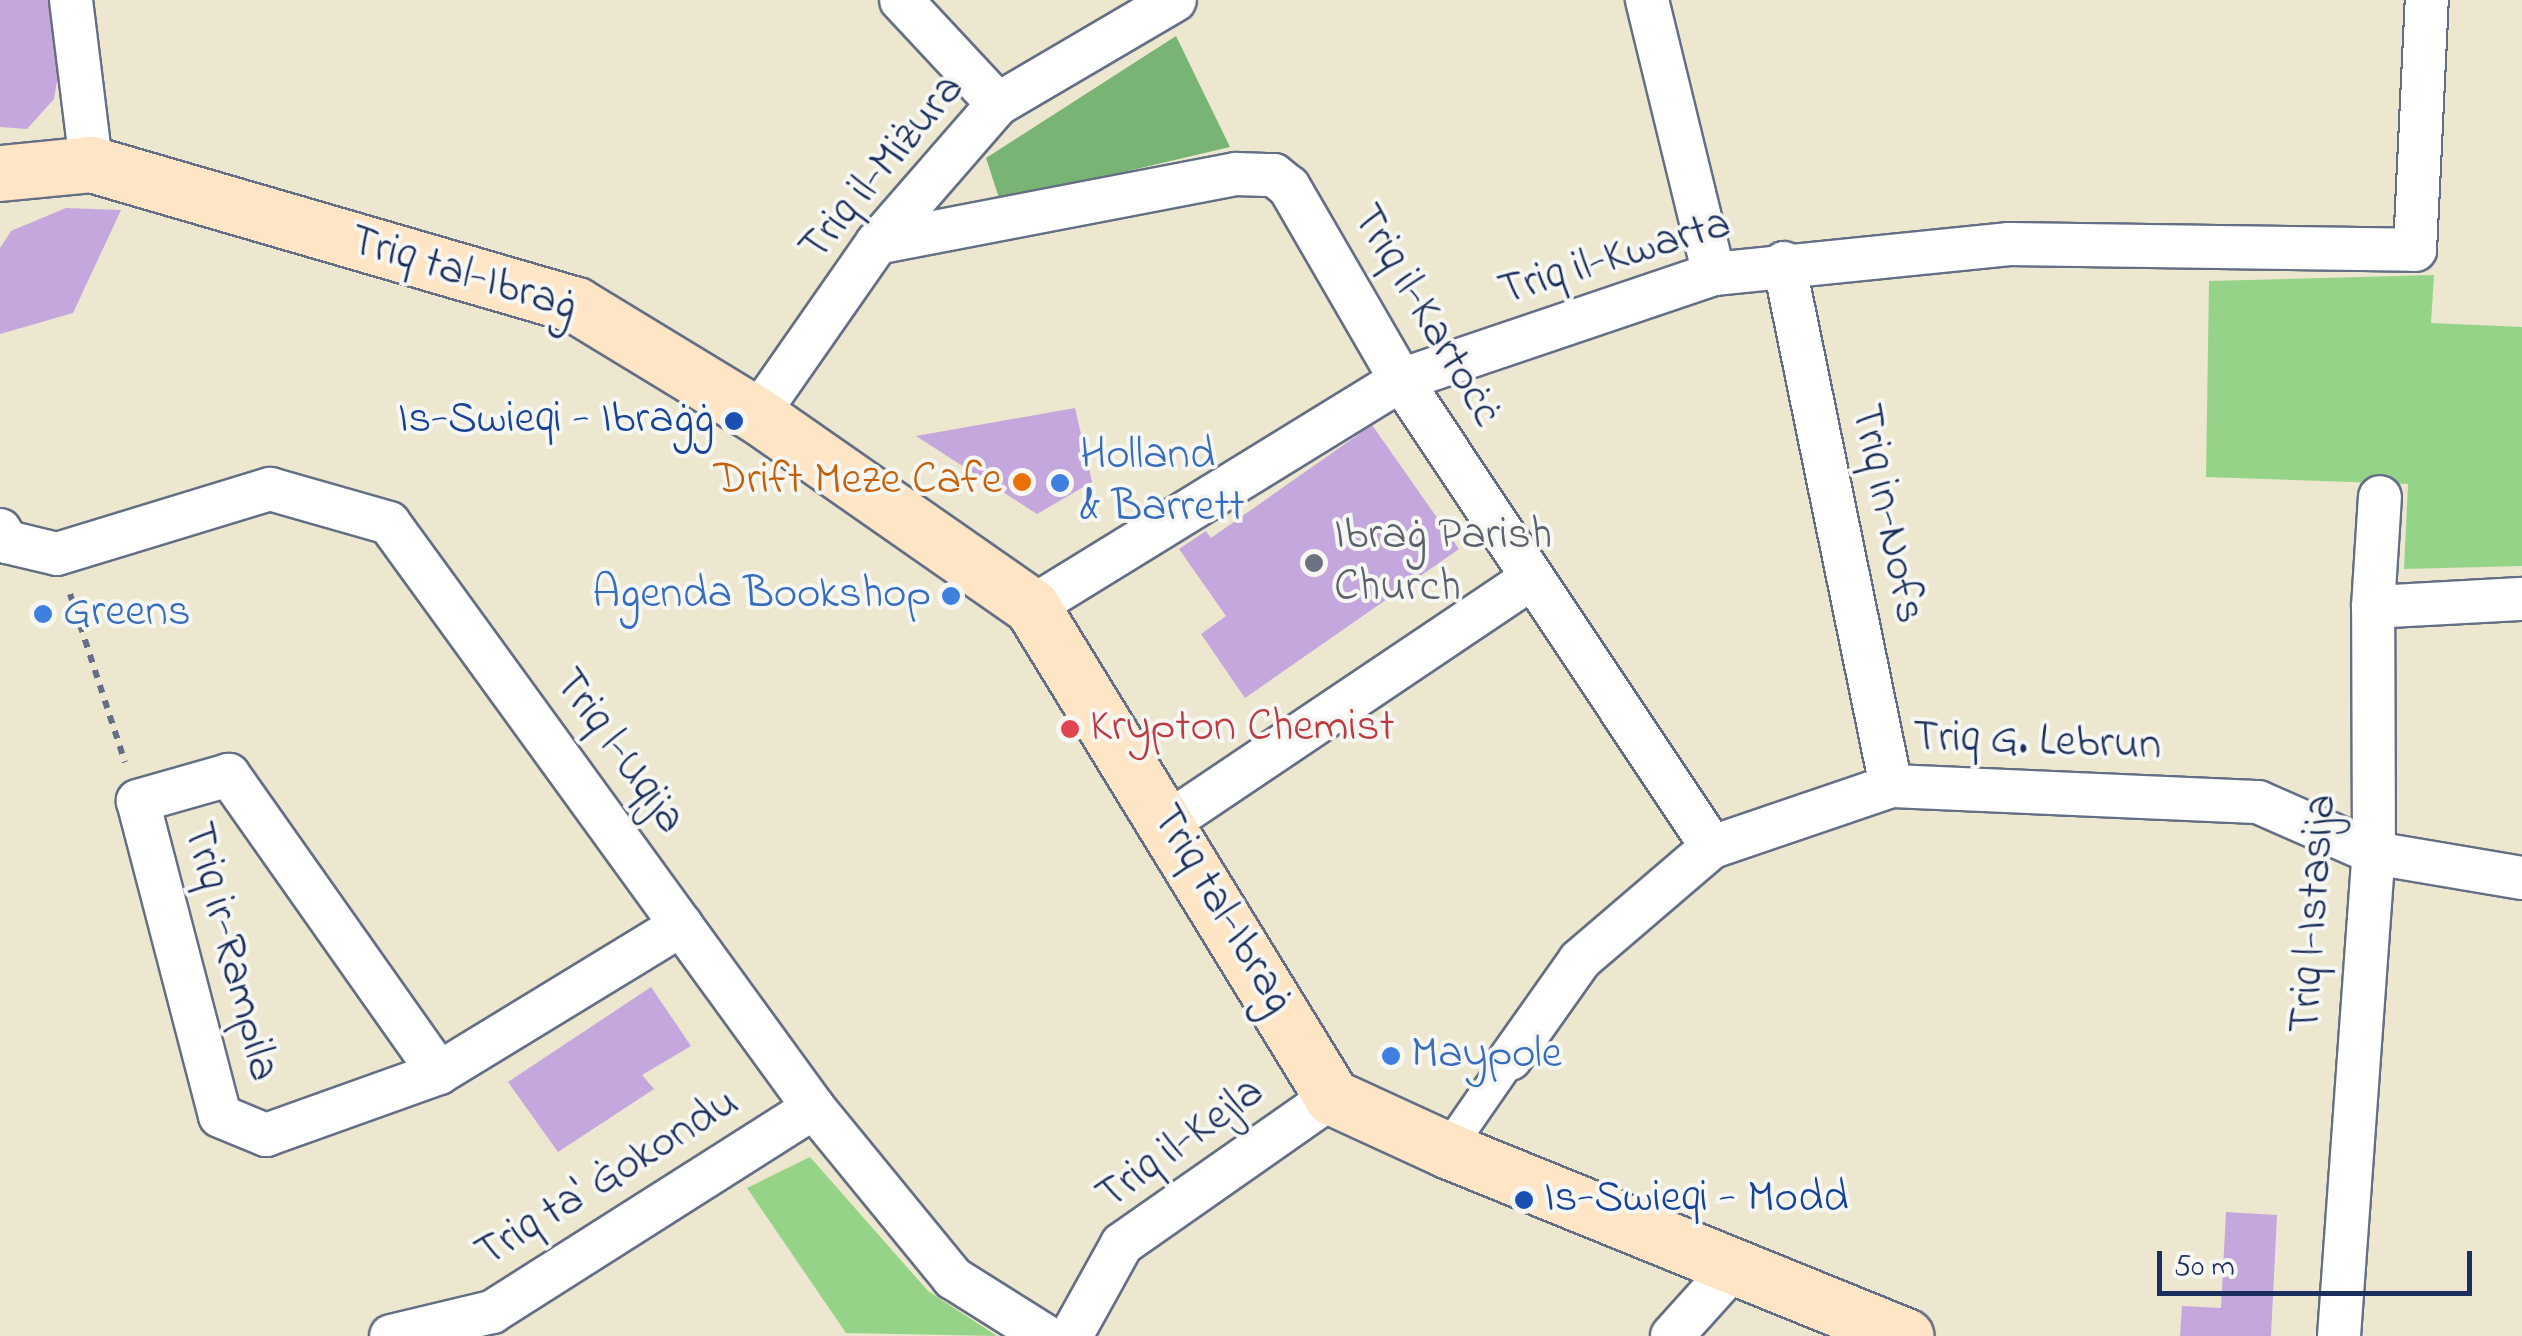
<!DOCTYPE html>
<meta charset="utf-8">
<style>
body{margin:0}
#map{position:relative;width:2522px;height:1336px;overflow:hidden;background:#ece7ce;font-family:"Indie Flower",sans-serif}
div>[style]{position:absolute}
.green>*{inset:0;background:#95d388}
.forest>*{inset:0;background:#78b574}
.building>*{inset:0;background:#c4a7dd}
.path>*{height:6px;margin-top:-3px;transform-origin:0;background:repeating-linear-gradient(90deg,#646f85 0 8px,transparent 0 16px)}
.roads{filter:drop-shadow(2px 0 #646f85) drop-shadow(-2px 0 #646f85) drop-shadow(0 2px #646f85) drop-shadow(0 -2px #646f85)}
.pedestrian>*{height:32px;margin:-16px;padding:0 16px;transform-origin:16px;border-radius:16px;background:#fff}
.minor>*{height:42px;margin:-21px;padding:0 21px;transform-origin:21px;border-radius:21px;background:#fff}
.secondary>*{height:55px;margin:-27.5px;padding:0 27.5px;transform-origin:27.5px;border-radius:27.5px;background:#fde5c5}
.dots>*{width:28px;height:28px;translate:-50% -50%;box-sizing:border-box;border:5px solid #f6f6f2;border-radius:50%}
span{translate:-50% -50%;white-space:nowrap;text-align:center;line-height:1.15;-webkit-text-stroke:8px #f6f6f2;paint-order:stroke}
.street-label{font-size:45px;color:#1b2f5e}
.transit-label{font-size:45px;color:#164399}
.right{translate:-100% -50%;text-align:right}
.left{translate:0 -50%;text-align:left}
.shop-label{font-size:45px;color:#366cbe}
.food-label{font-size:45px;color:#c56008}
.worship-label{font-size:45px;color:#5b616d}
.health-label{font-size:45px;color:#be3a42}
.scale{position:absolute;left:2157px;top:1251px;width:315px;height:45px;box-sizing:border-box;border:5px solid #1b2f5e;border-top:0;padding-left:12px;font-size:30px;line-height:35px;white-space:nowrap;color:#1b2f5e;-webkit-text-stroke:8px #f6f6f2;paint-order:stroke}
</style>
<div id="map">
<div class="green">
<div style="clip-path:polygon(2434px 275px,2431px 323px,2522px 327px,2522px 566px,2404px 569px,2408px 484px,2206px 477px,2209px 281px)"></div>
<div style="clip-path:polygon(810px 1157px,928px 1291px,997px 1336px,846px 1333px,747px 1188px)"></div>
</div>
<div class="forest">
<div style="clip-path:polygon(1176px 36px,1230px 147px,1000px 201px,986px 158px)"></div>
</div>
<div class="building">
<div style="clip-path:polygon(0 0,51px 0,60px 64px,54px 99px,27px 129px,0 127px)"></div>
<div style="clip-path:polygon(66px 208px,121px 210px,73px 313px,0 334px,0 248px,11px 231px)"></div>
<div style="clip-path:polygon(1075px 408px,1092px 482px,1037px 514px,916px 436px)"></div>
<div style="clip-path:polygon(1372px 425px,1459px 549px,1245px 698px,1201px 634px,1226px 616px,1179px 549px,1206px 531px,1211px 538px)"></div>
<div style="clip-path:polygon(651px 987px,691px 1046px,642px 1075px,654px 1089px,558px 1152px,508px 1082px)"></div>
<div style="clip-path:polygon(2226px 1212px,2277px 1215px,2271px 1336px,2180px 1336px,2182px 1306px,2221px 1308px)"></div>
</div>
<div class="path">
<div style="left:70px;top:594px;width:177px;rotate:71.9deg"></div>
</div>
<div class="roads">
<div class="pedestrian">
<div style="left:1447px;top:1150px;width:111px;rotate:-55.3deg"></div>
</div>
<div class="minor">
<div style="left:71px;top:0;width:165px;rotate:83deg"></div>
<div style="left:901px;top:0;width:142px;rotate:47deg"></div>
<div style="left:1647px;top:0;width:282px;rotate:76.3deg"></div>
<div style="left:877px;top:243px;width:366px;rotate:-10.9deg"></div>
<div style="left:1236px;top:174px;width:38px;rotate:2deg"></div>
<div style="left:1274px;top:175px;width:19px;rotate:39deg"></div>
<div style="left:1289px;top:187px;width:223px;rotate:59.9deg"></div>
<div style="left:1401px;top:380px;width:561px;rotate:56.34deg"></div>
<div style="left:1784px;top:263px;width:534px;rotate:78.44deg"></div>
<div style="left:757px;top:415px;width:210px;rotate:-55.1deg"></div>
<div style="left:877px;top:243px;width:184px;rotate:-49deg"></div>
<div style="left:998px;top:104px;width:205px;rotate:-30.4deg"></div>
<div style="left:0;top:530px;width:14px;rotate:60deg"></div>
<div style="left:7px;top:542px;width:51px;rotate:13.5deg"></div>
<div style="left:57px;top:554px;width:223px;rotate:-17deg"></div>
<div style="left:270px;top:489px;width:124px;rotate:15.9deg"></div>
<div style="left:389px;top:523px;width:723px;rotate:54deg"></div>
<div style="left:814px;top:1108px;width:220px;rotate:50.7deg"></div>
<div style="left:953px;top:1278px;width:109px;rotate:32.2deg"></div>
<div style="left:1032px;top:607px;width:433px;rotate:-31.6deg"></div>
<div style="left:1401px;top:380px;width:330px;rotate:-18.7deg"></div>
<div style="left:1714px;top:274px;width:297px;rotate:-5.8deg"></div>
<div style="left:2009px;top:244px;width:406px;rotate:0.8deg"></div>
<div style="left:2415px;top:250px;width:250px;rotate:-87.3deg"></div>
<div style="left:2373px;top:607px;width:149px;rotate:-3.1deg"></div>
<div style="left:1169px;top:822px;width:435px;rotate:-33.9deg"></div>
<div style="left:1510px;top:1059px;width:121px;rotate:-54.7deg"></div>
<div style="left:1580px;top:960px;width:174px;rotate:-40.6deg"></div>
<div style="left:1712px;top:847px;width:189px;rotate:-18.8deg"></div>
<div style="left:1891px;top:786px;width:367px;rotate:2.5deg"></div>
<div style="left:2258px;top:802px;width:127px;rotate:23.7deg"></div>
<div style="left:2374px;top:853px;width:150px;rotate:9.6deg"></div>
<div style="left:439px;top:1073px;width:365px;rotate:-125.2deg"></div>
<div style="left:229px;top:775px;width:95px;rotate:164.1deg"></div>
<div style="left:138px;top:801px;width:325px;rotate:75.4deg"></div>
<div style="left:220px;top:1116px;width:50px;rotate:22.4deg"></div>
<div style="left:266px;top:1135px;width:184px;rotate:-19.7deg"></div>
<div style="left:439px;top:1073px;width:284px;rotate:-31.4deg"></div>
<div style="left:391px;top:1336px;width:104px;rotate:-13.4deg"></div>
<div style="left:492px;top:1312px;width:381px;rotate:-32.4deg"></div>
<div style="left:1071px;top:1336px;width:105px;rotate:-61deg"></div>
<div style="left:1122px;top:1244px;width:256px;rotate:-35deg"></div>
<div style="left:1672px;top:1336px;width:94px;rotate:-48deg"></div>
<div style="left:2339px;top:1336px;width:484px;rotate:-85.9deg"></div>
<div style="left:2374px;top:853px;width:246px;rotate:-90.2deg"></div>
<div style="left:2373px;top:607px;width:110px;rotate:-86.4deg"></div>
</div>
<div class="secondary">
<div style="left:0;top:173px;width:91px;rotate:-5.6deg"></div>
<div style="left:91px;top:164px;width:505px;rotate:16.21deg"></div>
<div style="left:576px;top:305px;width:212px;rotate:31.3deg"></div>
<div style="left:757px;top:415px;width:335px;rotate:34.9deg"></div>
<div style="left:1032px;top:607px;width:575px;rotate:58.52deg"></div>
<div style="left:1332px;top:1097px;width:127px;rotate:24.7deg"></div>
<div style="left:1447px;top:1150px;width:495px;rotate:22.1deg"></div>
</div>
</div>
<div class="dots">
<div style="left:734px;top:421px;background:#1a4fb4"></div>
<div style="left:1022px;top:482px;background:#e8710a"></div>
<div style="left:1060px;top:483px;background:#3f7fe0"></div>
<div style="left:1314px;top:563px;background:#6b7280"></div>
<div style="left:951px;top:596px;background:#3f7fe0"></div>
<div style="left:43px;top:614px;background:#3f7fe0"></div>
<div style="left:1070px;top:729px;background:#e0444e"></div>
<div style="left:1391px;top:1056px;background:#3f7fe0"></div>
<div style="left:1524px;top:1200px;background:#1a4fb4"></div>
</div>
<div class="street-label">
<span style="left:883px;top:169px;rotate:-50deg">Triq il-Miżura</span>
<span style="left:1615px;top:259px;rotate:-17deg">Triq il-Kwarta</span>
<span style="left:463px;top:275px;rotate:17deg">Triq tal-Ibraġ</span>
<span style="left:1425px;top:316px;rotate:59deg">Triq il-Kartoċċ</span>
<span style="left:1886px;top:514px;rotate:78deg">Triq in-Nofs</span>
<span style="left:2037px;top:743px;rotate:2deg">Triq G. Lebrun</span>
<span style="left:618px;top:752px;rotate:54deg">Triq l-Uqija</span>
<span style="left:1221px;top:910px;rotate:59deg">Triq tal-Ibraġ</span>
<span style="left:2315px;top:914px;rotate:-86deg">Triq l-Istasija</span>
<span style="left:229px;top:952px;rotate:75deg">Triq ir-Rampila</span>
<span style="left:1181px;top:1145px;rotate:-36deg">Triq il-Kejla</span>
<span style="left:608px;top:1179px;rotate:-32deg">Triq ta' Ġokondu</span>
</div>
<div class="transit-label">
<span class="right" style="left:714px;top:421px">Is-Swieqi - Ibraġġ</span>
<span class="left" style="left:1544px;top:1200px">Is-Swieqi - Modd</span>
</div>
<div class="shop-label">
<span class="left" style="left:1080px;top:483px">Holland<br>&amp; Barrett</span>
<span class="right" style="left:931px;top:596px">Agenda Bookshop</span>
<span class="left" style="left:63px;top:614px">Greens</span>
<span class="left" style="left:1411px;top:1056px">Maypole</span>
</div>
<div class="food-label">
<span class="right" style="left:1002px;top:482px">Drift Meze Cafe</span>
</div>
<div class="worship-label">
<span class="left" style="left:1334px;top:563px">Ibraġ Parish<br>Church</span>
</div>
<div class="health-label">
<span class="left" style="left:1090px;top:729px">Krypton Chemist</span>
</div>
<div class="scale">50 m</div>
</div>
